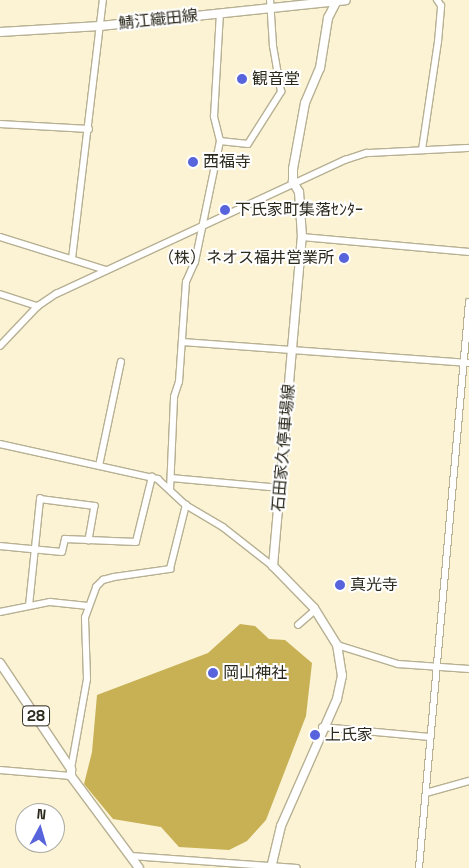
<!DOCTYPE html>
<meta charset="utf-8">
<style>
body{margin:0}
#map{position:relative;width:469px;height:868px;overflow:hidden;background:#fbf3d4;font-family:"Space Grotesk","Noto Sans JP",sans-serif}
div>[style]{position:absolute}
.forest>*{inset:0;background:#c8b054}
.roads{filter:drop-shadow(1px 0 #b7b093) drop-shadow(-1px 0 #b7b093) drop-shadow(0 1px #b7b093) drop-shadow(0 -1px #b7b093)}
.minor>*{height:5.5px;margin:-2.75px;padding:0 2.75px;transform-origin:2.75px;border-radius:2.75px;background:#fff}
.major>*{height:8px;margin:-4px;padding:0 4px;transform-origin:4px;border-radius:4px;background:#fff}
.dots>*{width:14px;height:14px;translate:-50% -50%;box-sizing:border-box;border:2px solid #fff;border-radius:50%}
span{translate:-50% -50%;white-space:nowrap;text-align:center;line-height:1.15;-webkit-text-stroke:4px #fff;paint-order:stroke}
.shield-label span{padding:1px 4px;background:#fff;border:1px solid;border-radius:4px;-webkit-text-stroke-width:0}
.shield-label{font-size:15px;color:#2b281c;font-weight:700}
.street-label{font-size:16px;color:#2b281c}
.poi-label{font-size:16px;color:#2b281c}
.left{translate:0 -50%;text-align:left}
.right{translate:-100% -50%;text-align:right}
.north{position:absolute;left:15px;top:803px;width:50px;height:50px;box-sizing:border-box;background:#fff;border:1px solid #aaa9a4;border-radius:50%;rotate:6deg;font-size:14px;font-weight:700;line-height:20px;text-align:center;color:#2b281c}
.north::after{content:'';display:block;margin:auto;width:18px;height:22px;background:#5864db;clip-path:polygon(50% 0,100% 100%,50% 72%,0 100%)}
</style>
<div id="map">
<div class="forest">
<div style="clip-path:polygon(240px 624px,255px 626px,269px 639px,285px 640px,312px 663px,306px 716px,266px 820px,247px 841px,229px 850px,179px 847px,161px 827px,113px 819px,84px 784px,92px 752px,97px 695px,208px 653px)"></div>
</div>
<div class="roads">
<div class="minor">
<div style="left:0;top:124px;width:89px;rotate:3.2deg"></div>
<div style="left:220px;top:141px;width:28px;rotate:6deg"></div>
<div style="left:248px;top:144px;width:62px;rotate:-57.6deg"></div>
<div style="left:281px;top:92px;width:47px;rotate:-99.9deg"></div>
<div style="left:273px;top:46px;width:46px;rotate:-93.7deg"></div>
<div style="left:422px;top:150px;width:109px;rotate:-81.6deg"></div>
<div style="left:438px;top:42px;width:36px;rotate:-85deg"></div>
<div style="left:441px;top:6px;width:7px;rotate:-124deg"></div>
<div style="left:0;top:237px;width:111px;rotate:17.3deg"></div>
<div style="left:302px;top:237px;width:168px;rotate:5.1deg"></div>
<div style="left:72px;top:259px;width:261px;rotate:-83.2deg"></div>
<div style="left:0;top:294px;width:40px;rotate:18deg"></div>
<div style="left:182px;top:342px;width:288px;rotate:4.2deg"></div>
<div style="left:0;top:346px;width:55px;rotate:-46.5deg"></div>
<div style="left:38px;top:306px;width:22px;rotate:-34deg"></div>
<div style="left:56px;top:294px;width:319px;rotate:-24.9deg"></div>
<div style="left:345px;top:160px;width:23px;rotate:-18deg"></div>
<div style="left:367px;top:153px;width:102px;rotate:-2.8deg"></div>
<div style="left:0;top:444px;width:162px;rotate:12.5deg"></div>
<div style="left:158px;top:479px;width:38px;rotate:43deg"></div>
<div style="left:186px;top:505px;width:43px;rotate:30.7deg"></div>
<div style="left:223px;top:527px;width:63px;rotate:38deg"></div>
<div style="left:99px;top:466px;width:106px;rotate:-78.1deg"></div>
<div style="left:171px;top:478px;width:110px;rotate:5.2deg"></div>
<div style="left:170px;top:490px;width:93px;rotate:-87.5deg"></div>
<div style="left:174px;top:397px;width:16px;rotate:-72deg"></div>
<div style="left:179px;top:382px;width:100px;rotate:-86deg"></div>
<div style="left:186px;top:282px;width:22px;rotate:-66deg"></div>
<div style="left:195px;top:262px;width:124px;rotate:-78.3deg"></div>
<div style="left:220px;top:141px;width:25px;rotate:-104deg"></div>
<div style="left:214px;top:117px;width:104px;rotate:-86.7deg"></div>
<div style="left:0;top:546px;width:62px;rotate:5.5deg"></div>
<div style="left:62px;top:552px;width:13px;rotate:-77deg"></div>
<div style="left:65px;top:539px;width:71px;rotate:2.4deg"></div>
<div style="left:136px;top:542px;width:67px;rotate:-76.2deg"></div>
<div style="left:29px;top:606px;width:108px;rotate:-84.1deg"></div>
<div style="left:40px;top:499px;width:55px;rotate:7.3deg"></div>
<div style="left:95px;top:506px;width:35px;rotate:100deg"></div>
<div style="left:0;top:612px;width:51px;rotate:-11.3deg"></div>
<div style="left:50px;top:602px;width:38px;rotate:6deg"></div>
<div style="left:298px;top:625px;width:23px;rotate:-41deg"></div>
<div style="left:337px;top:645px;width:64px;rotate:17.3deg"></div>
<div style="left:398px;top:664px;width:71px;rotate:4deg"></div>
<div style="left:322px;top:727px;width:108px;rotate:5.3deg"></div>
<div style="left:71px;top:769px;width:91px;rotate:-79.9deg"></div>
<div style="left:87px;top:679px;width:61px;rotate:-91.9deg"></div>
<div style="left:85px;top:618px;width:33px;rotate:-70deg"></div>
<div style="left:96px;top:587px;width:10px;rotate:-45deg"></div>
<div style="left:103px;top:580px;width:11px;rotate:-15deg"></div>
<div style="left:114px;top:577px;width:57px;rotate:-8.1deg"></div>
<div style="left:170px;top:569px;width:66px;rotate:-76deg"></div>
<div style="left:0;top:770px;width:71px;rotate:4.8deg"></div>
<div style="left:426px;top:793px;width:45px;rotate:-15.6deg"></div>
<div style="left:131px;top:856px;width:166px;rotate:4.1deg"></div>
<div style="left:419px;top:868px;width:568px;rotate:-84.95deg"></div>
</div>
<div class="major">
<div style="left:0;top:32px;width:100px;rotate:-3.4deg"></div>
<div style="left:100px;top:26px;width:247px;rotate:-6deg"></div>
<div style="left:0;top:663px;width:128px;rotate:56.2deg"></div>
<div style="left:71px;top:769px;width:7px;rotate:90deg"></div>
<div style="left:71px;top:776px;width:114px;rotate:53.5deg"></div>
<div style="left:271px;top:868px;width:43px;rotate:-76.6deg"></div>
<div style="left:281px;top:826px;width:139px;rotate:-66.2deg"></div>
<div style="left:337px;top:699px;width:24px;rotate:-78deg"></div>
<div style="left:342px;top:676px;width:31px;rotate:-99deg"></div>
<div style="left:337px;top:645px;width:44px;rotate:-121.9deg"></div>
<div style="left:314px;top:608px;width:59px;rotate:-134.3deg"></div>
<div style="left:273px;top:566px;width:330px;rotate:-85deg"></div>
<div style="left:302px;top:237px;width:45px;rotate:-93.8deg"></div>
<div style="left:299px;top:192px;width:12px;rotate:-121deg"></div>
<div style="left:293px;top:182px;width:13px;rotate:-90deg"></div>
<div style="left:293px;top:169px;width:67px;rotate:-79.7deg"></div>
<div style="left:305px;top:103px;width:38px;rotate:-67deg"></div>
<div style="left:320px;top:68px;width:51px;rotate:-80.9deg"></div>
<div style="left:328px;top:18px;width:20px;rotate:-63deg"></div>
</div>
</div>
<div class="dots">
<div style="left:242px;top:79px;background:#5864db"></div>
<div style="left:193px;top:162px;background:#5864db"></div>
<div style="left:225px;top:210px;background:#5864db"></div>
<div style="left:344px;top:258px;background:#5864db"></div>
<div style="left:340px;top:585px;background:#5864db"></div>
<div style="left:213px;top:673px;background:#5864db"></div>
<div style="left:315px;top:735px;background:#5864db"></div>
</div>
<div class="shield-label">
<span style="left:36px;top:716px">28</span>
</div>
<div class="street-label">
<span style="left:158px;top:20px;rotate:-6deg">鯖江織田線</span>
<span style="left:284px;top:448px;rotate:-85deg">石田家久停車場線</span>
</div>
<div class="poi-label">
<span class="left" style="left:252px;top:79px">観音堂</span>
<span class="left" style="left:203px;top:162px">西福寺</span>
<span class="left" style="left:235px;top:210px">下氏家町集落ｾﾝﾀｰ</span>
<span class="right" style="left:334px;top:258px">（株）ネオス福井営業所</span>
<span class="left" style="left:350px;top:585px">真光寺</span>
<span class="left" style="left:223px;top:673px">岡山神社</span>
<span class="left" style="left:325px;top:735px">上氏家</span>
</div>
<div class="north">N</div>
</div>
